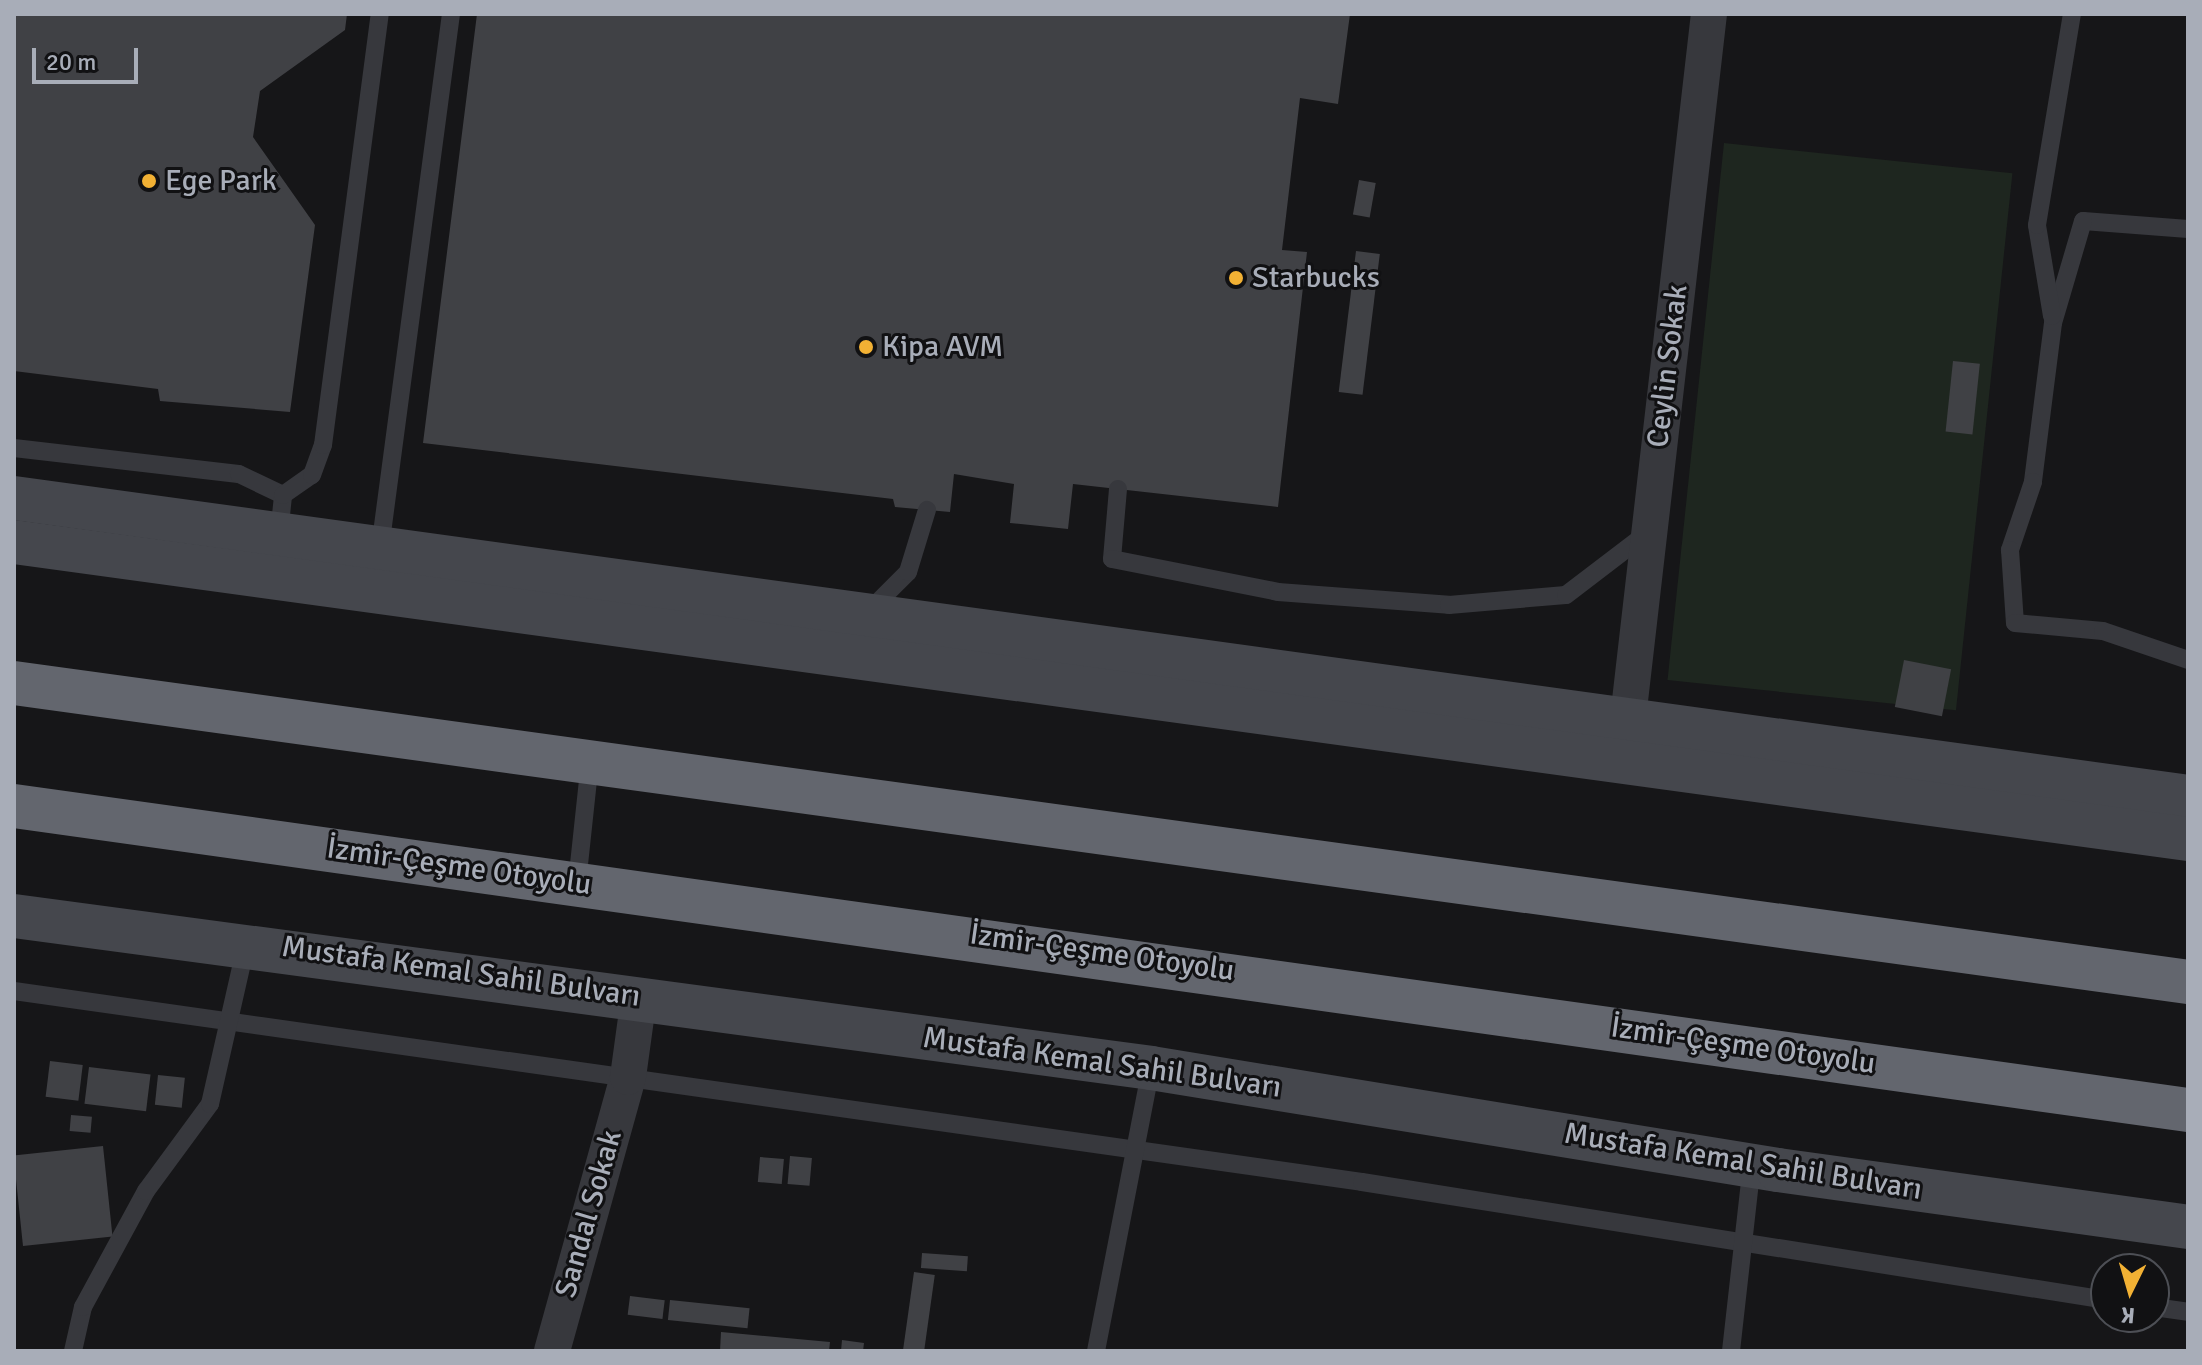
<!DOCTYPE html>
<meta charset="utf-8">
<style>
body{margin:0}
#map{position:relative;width:2202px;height:1365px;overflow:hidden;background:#161618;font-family:Signika,sans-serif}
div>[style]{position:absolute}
.green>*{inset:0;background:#1e261f;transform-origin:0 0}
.building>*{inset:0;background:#404145;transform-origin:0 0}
.lane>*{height:18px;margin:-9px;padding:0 9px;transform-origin:9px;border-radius:9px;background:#37383d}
.street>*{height:36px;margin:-18px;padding:0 18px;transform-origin:18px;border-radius:18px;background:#37383d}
.secondary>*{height:44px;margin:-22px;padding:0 22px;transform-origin:22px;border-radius:22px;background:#45474d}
.highway>*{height:44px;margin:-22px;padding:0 22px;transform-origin:22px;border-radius:22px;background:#63666e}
.dots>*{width:22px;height:22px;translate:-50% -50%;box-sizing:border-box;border:4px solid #111113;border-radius:50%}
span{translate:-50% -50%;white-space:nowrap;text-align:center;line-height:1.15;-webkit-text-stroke:6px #111113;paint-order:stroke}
.poi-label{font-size:30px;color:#a8adb8}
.left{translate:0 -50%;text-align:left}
.street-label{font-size:30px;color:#a8adb8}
.frame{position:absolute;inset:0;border:16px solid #a8adb8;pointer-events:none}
.north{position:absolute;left:2090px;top:1253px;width:80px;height:80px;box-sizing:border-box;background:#111113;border:2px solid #4d4f55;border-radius:50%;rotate:185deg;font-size:22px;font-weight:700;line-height:32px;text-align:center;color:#a8adb8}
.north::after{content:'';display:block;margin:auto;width:28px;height:36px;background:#f2b134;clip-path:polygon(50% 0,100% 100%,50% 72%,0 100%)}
.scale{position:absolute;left:32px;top:48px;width:106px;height:36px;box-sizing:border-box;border:4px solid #a8adb8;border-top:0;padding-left:10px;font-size:24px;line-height:28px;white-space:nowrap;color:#a8adb8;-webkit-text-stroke:6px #111113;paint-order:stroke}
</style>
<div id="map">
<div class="green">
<div style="left:1724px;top:143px;width:290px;height:540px;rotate:6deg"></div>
</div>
<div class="building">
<div style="clip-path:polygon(14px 14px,347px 14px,345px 30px,260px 91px,253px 137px,315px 225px,290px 412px,160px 401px,158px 389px,14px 371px)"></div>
<div style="clip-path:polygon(477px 14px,1350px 14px,1338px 104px,1300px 98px,1282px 250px,1307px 252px,1278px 507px,1073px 484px,1068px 529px,1010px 523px,1014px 484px,954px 474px,950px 512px,895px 507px,893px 499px,423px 443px)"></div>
<div style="left:1359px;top:180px;width:17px;height:35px;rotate:10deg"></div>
<div style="left:1356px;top:251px;width:24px;height:142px;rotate:7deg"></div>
<div style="left:1953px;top:361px;width:27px;height:71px;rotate:6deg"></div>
<div style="left:1904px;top:660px;width:48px;height:48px;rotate:11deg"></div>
<div style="left:50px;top:1061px;width:33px;height:36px;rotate:7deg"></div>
<div style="left:89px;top:1067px;width:62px;height:37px;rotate:7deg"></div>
<div style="left:158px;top:1075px;width:27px;height:30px;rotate:6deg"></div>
<div style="left:71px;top:1115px;width:21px;height:16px;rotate:5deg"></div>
<div style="left:103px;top:1146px;width:91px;height:90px;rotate:84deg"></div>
<div style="left:790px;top:1156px;width:22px;height:28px;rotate:5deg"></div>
<div style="left:760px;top:1157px;width:24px;height:25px;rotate:5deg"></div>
<div style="left:922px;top:1253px;width:46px;height:15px;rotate:4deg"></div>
<div style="left:914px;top:1272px;width:21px;height:80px;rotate:8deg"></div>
<div style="left:630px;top:1296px;width:35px;height:19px;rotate:7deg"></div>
<div style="left:670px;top:1300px;width:80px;height:20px;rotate:6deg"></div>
<div style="clip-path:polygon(721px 1332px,830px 1342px,829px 1351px,720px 1351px)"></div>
<div style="clip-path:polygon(842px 1340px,864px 1343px,863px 1351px,841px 1351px)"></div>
</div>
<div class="lane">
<div style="left:2188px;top:229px;width:105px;rotate:-175.6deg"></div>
<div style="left:2083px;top:221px;width:106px;rotate:106.4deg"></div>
<div style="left:2053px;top:323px;width:160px;rotate:97.2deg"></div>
<div style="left:2033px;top:482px;width:72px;rotate:108.7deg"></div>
<div style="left:2010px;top:550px;width:73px;rotate:86.1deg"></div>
<div style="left:2015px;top:623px;width:88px;rotate:5.2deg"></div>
<div style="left:2103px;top:631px;width:90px;rotate:18.8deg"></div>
<div style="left:2052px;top:316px;width:92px;rotate:-99.4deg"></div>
<div style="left:2037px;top:225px;width:214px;rotate:-80.6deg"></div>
<div style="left:14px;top:448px;width:226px;rotate:6.6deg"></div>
<div style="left:239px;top:474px;width:49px;rotate:25.5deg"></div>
<div style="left:1118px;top:489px;width:70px;rotate:94.9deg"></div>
<div style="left:1112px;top:559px;width:169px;rotate:11.2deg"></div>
<div style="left:1278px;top:592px;width:171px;rotate:4.3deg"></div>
<div style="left:1449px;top:605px;width:117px;rotate:-4.9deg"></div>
<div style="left:1566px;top:595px;width:102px;rotate:-37.4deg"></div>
<div style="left:279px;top:534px;width:39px;rotate:-84deg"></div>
<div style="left:283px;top:495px;width:35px;rotate:-35deg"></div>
<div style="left:312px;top:475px;width:32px;rotate:-70deg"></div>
<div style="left:323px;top:445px;width:435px;rotate:-82.5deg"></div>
<div style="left:380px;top:548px;width:539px;rotate:-82.43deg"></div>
<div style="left:869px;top:611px;width:55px;rotate:-45deg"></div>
<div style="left:908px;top:572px;width:65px;rotate:-73deg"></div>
<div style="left:577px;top:883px;width:122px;rotate:-83.9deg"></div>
<div style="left:14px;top:991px;width:1361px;rotate:8.06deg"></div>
<div style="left:1362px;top:1182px;width:753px;rotate:9.01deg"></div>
<div style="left:2154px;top:1307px;width:34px;rotate:8deg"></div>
<div style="left:73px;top:1351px;width:45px;rotate:-77.2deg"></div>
<div style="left:83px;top:1307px;width:132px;rotate:-61.5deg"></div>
<div style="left:146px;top:1191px;width:108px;rotate:-53.7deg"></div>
<div style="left:210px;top:1104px;width:163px;rotate:-77.2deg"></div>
<div style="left:1096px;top:1351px;width:288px;rotate:-79deg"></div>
<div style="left:1731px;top:1351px;width:187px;rotate:-83.6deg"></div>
</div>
<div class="street">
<div style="left:1628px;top:718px;width:709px;rotate:-83.44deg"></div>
<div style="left:552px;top:1351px;width:284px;rotate:-74.5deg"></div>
<div style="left:628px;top:1077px;width:81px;rotate:-82.2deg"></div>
</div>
<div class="secondary">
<div style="left:14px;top:498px;width:2194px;rotate:7.83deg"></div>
<div style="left:14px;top:542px;width:2194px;rotate:7.78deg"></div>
<div style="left:14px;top:916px;width:1147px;rotate:7.61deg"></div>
<div style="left:1151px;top:1068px;width:635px;rotate:9.24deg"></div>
<div style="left:1778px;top:1170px;width:414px;rotate:7.9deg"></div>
</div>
<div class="highway">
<div style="left:14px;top:683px;width:2194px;rotate:7.83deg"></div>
<div style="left:14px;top:806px;width:2195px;rotate:7.96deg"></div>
</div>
<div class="dots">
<div style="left:149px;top:181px;background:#f2b134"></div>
<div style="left:1236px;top:278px;background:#f2b134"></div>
<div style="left:866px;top:347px;background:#f2b134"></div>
</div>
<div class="poi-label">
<span class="left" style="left:165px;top:181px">Ege Park</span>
<span class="left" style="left:1252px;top:278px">Starbucks</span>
<span class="left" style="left:882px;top:347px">Kipa AVM</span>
</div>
<div class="street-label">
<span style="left:1668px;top:366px;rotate:-83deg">Ceylin Sokak</span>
<span style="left:459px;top:867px;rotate:8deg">İzmir-Çeşme Otoyolu</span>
<span style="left:1102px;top:953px;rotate:8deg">İzmir-Çeşme Otoyolu</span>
<span style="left:461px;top:972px;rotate:8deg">Mustafa Kemal Sahil Bulvarı</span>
<span style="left:1743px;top:1046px;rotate:8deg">İzmir-Çeşme Otoyolu</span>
<span style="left:1102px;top:1063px;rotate:8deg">Mustafa Kemal Sahil Bulvarı</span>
<span style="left:1743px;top:1162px;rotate:9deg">Mustafa Kemal Sahil Bulvarı</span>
<span style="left:589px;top:1214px;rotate:-74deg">Sandal Sokak</span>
</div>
<div class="frame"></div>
<div class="north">K</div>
<div class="scale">20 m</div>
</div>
